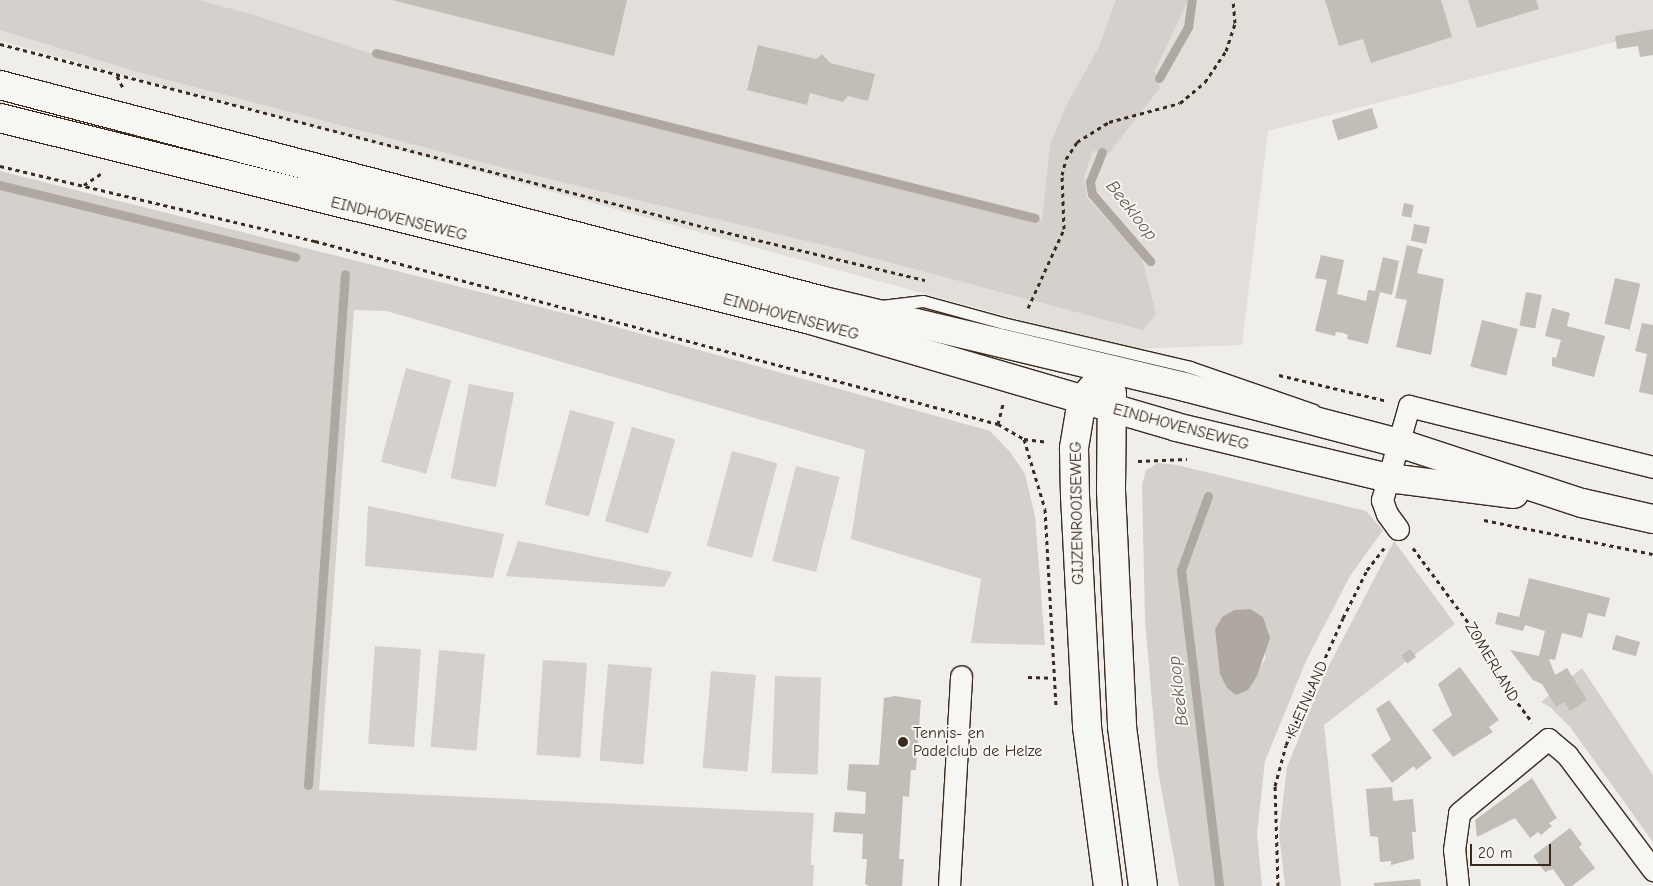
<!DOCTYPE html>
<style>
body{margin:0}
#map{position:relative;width:1653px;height:886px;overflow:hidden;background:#efeeea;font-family:"Comic Neue",sans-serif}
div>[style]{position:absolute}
.built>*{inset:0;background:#e2dfdb}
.green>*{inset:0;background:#d4d1cc;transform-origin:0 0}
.water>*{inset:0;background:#afa8a1}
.stream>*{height:9px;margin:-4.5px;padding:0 4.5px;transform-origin:4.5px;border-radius:4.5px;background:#afa8a1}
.building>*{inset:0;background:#c2bdb7;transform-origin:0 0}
.path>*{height:3px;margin-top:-1.5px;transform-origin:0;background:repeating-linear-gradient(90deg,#3b2a1e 0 4px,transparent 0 8px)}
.roads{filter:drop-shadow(1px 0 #3b2a1e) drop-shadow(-1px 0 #3b2a1e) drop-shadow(0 1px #3b2a1e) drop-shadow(0 -1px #3b2a1e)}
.service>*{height:11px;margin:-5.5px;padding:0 5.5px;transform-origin:5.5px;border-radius:5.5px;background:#f6f6f2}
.minor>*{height:21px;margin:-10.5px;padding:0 10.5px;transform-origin:10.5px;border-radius:10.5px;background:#f6f6f2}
.secondary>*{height:28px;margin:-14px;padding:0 14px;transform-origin:14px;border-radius:14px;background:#f6f6f2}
.dots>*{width:14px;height:14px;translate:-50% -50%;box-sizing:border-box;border:2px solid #f6f6f2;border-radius:50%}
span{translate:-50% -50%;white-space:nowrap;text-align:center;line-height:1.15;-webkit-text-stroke:4px #f6f6f2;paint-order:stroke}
.street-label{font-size:16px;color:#3b2a1e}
.poi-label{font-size:16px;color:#3b2a1e}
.left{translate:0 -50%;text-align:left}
.water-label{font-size:18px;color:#64564c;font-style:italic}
.scale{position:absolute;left:1470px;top:844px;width:81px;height:22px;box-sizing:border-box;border:2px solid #3b2a1e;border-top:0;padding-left:6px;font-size:15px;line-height:18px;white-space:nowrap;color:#3b2a1e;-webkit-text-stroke:4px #f6f6f2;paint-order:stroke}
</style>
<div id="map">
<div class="built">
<div style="clip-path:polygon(0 0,1653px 0,1653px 32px,1268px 131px,1242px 345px,1127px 349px,0 41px)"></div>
</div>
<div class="green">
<div style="clip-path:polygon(0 0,198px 0,254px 15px,415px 68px,1042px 221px,1050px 145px,1067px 104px,1098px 49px,1116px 0,1188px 0,1155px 71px,1160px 88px,1109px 153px,1093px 151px,1084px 176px,1087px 198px,1141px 255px,1156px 314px,1143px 330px,832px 247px,504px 168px,141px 73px,0 30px)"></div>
<div style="clip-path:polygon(0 171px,595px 321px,990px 431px,1010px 452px,1025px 474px,1035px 516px,1045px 645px,971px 643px,981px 579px,851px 539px,865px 450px,404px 316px,386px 311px,354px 310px,319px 790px,814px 813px,811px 853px,811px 865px,814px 865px,813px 886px,0 886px)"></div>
<div style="left:406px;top:368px;width:47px;height:97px;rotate:15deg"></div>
<div style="left:469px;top:384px;width:46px;height:96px;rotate:11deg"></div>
<div style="left:570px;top:410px;width:46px;height:98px;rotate:15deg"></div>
<div style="left:632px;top:427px;width:45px;height:98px;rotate:16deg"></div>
<div style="left:732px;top:451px;width:47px;height:98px;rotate:15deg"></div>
<div style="clip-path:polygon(evenodd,1158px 463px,1177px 465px,1366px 511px,1383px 530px,1350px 576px,1306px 661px,1265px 761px,1257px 834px,1262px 886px,1179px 886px,1158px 771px,1145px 620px,1142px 485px,1146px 470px,1158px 463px,1234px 610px,1266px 657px,1248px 690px,1215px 629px,1222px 617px,1234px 610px)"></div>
<div style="left:796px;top:466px;width:45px;height:98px;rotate:14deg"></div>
<div style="clip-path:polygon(368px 506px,504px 534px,493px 578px,365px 566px)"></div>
<div style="clip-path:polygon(518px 541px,672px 572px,664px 587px,506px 576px)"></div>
<div style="clip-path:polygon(1394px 541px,1455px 624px,1324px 725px,1341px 886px,1285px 886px,1279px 834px,1287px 767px,1326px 671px)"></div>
<div style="left:375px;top:646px;width:46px;height:98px;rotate:4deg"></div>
<div style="left:439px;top:650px;width:46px;height:97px;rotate:5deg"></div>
<div style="left:543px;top:660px;width:44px;height:95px;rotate:4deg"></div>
<div style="left:608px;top:664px;width:44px;height:97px;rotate:5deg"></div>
<div style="clip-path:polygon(1582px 668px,1653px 775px,1653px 842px,1570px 727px,1550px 707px,1541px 702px)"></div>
<div style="left:711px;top:671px;width:45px;height:97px;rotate:5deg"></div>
<div style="left:775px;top:676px;width:46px;height:97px;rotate:2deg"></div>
</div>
<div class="water">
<div style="clip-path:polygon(1250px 609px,1263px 617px,1270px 638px,1257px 676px,1248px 690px,1236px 695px,1227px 688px,1220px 674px,1215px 629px,1222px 617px,1234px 610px)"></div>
</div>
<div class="stream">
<div style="left:376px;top:53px;width:679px;rotate:14.06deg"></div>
<div style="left:1159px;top:78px;width:59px;rotate:-60.4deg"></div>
<div style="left:1188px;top:27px;width:27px;rotate:-82deg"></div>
<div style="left:1102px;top:152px;width:32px;rotate:112deg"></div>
<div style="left:1090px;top:182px;width:12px;rotate:81deg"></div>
<div style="left:1092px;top:194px;width:89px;rotate:49.1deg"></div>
<div style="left:0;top:185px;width:304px;rotate:13.7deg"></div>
<div style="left:1208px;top:496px;width:79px;rotate:110deg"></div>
<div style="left:1181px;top:570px;width:318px;rotate:83.1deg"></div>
<div style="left:308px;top:785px;width:512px;rotate:-85.86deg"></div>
</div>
<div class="building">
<div style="clip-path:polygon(392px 0,627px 0,614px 56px)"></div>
<div style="clip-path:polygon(1325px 0,1441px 0,1452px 37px,1371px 63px,1363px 39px,1339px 46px)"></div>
<div style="clip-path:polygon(1468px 0,1536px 0,1539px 9px,1477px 28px)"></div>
<div style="clip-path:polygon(1653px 29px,1653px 55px,1640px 57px,1638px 46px,1617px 49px,1615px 36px)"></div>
<div style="clip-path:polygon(758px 45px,816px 59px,822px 54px,830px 63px,875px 74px,868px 101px,848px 96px,843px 102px,810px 93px,807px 105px,747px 90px)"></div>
<div style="left:1372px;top:108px;width:21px;height:42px;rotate:73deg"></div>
<div style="left:1404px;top:203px;width:10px;height:13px;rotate:11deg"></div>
<div style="left:1414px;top:224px;width:16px;height:17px;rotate:11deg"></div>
<div style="clip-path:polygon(1407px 245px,1423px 249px,1417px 273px,1444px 279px,1431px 355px,1396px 347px,1407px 300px,1395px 298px)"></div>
<div style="clip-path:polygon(1321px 255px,1344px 260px,1337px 294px,1366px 301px,1368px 290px,1375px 291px,1383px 257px,1399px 261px,1392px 295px,1380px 292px,1368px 344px,1347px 339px,1348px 335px,1343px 333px,1336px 332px,1335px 336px,1315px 331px,1327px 280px,1315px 278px)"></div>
<div style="left:1615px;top:278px;width:26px;height:47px;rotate:13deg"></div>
<div style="left:1526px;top:292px;width:16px;height:34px;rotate:11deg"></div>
<div style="clip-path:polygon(1552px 308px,1570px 313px,1567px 326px,1605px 336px,1594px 377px,1552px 366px,1552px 357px,1556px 358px,1561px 340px,1545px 336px)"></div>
<div style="left:1482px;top:320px;width:37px;height:48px;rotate:14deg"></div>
<div style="clip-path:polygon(1642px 323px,1653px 325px,1653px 395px,1639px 392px,1647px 354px,1635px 351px)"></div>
<div style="clip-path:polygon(1529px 578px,1610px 598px,1605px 617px,1588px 613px,1582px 638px,1562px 633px,1555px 660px,1549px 659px,1555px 675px,1567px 668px,1587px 700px,1570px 711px,1564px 702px,1556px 707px,1542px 684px,1533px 680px,1510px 650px,1539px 656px,1545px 631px,1525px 625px,1523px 631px,1495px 624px,1498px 612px,1519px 617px)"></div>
<div style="left:1616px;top:635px;width:25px;height:15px;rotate:16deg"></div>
<div style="left:1410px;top:649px;width:10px;height:11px;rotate:53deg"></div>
<div style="clip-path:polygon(1460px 667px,1499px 720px,1489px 727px,1493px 732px,1453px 757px,1432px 730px,1452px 715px,1438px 684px)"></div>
<div style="clip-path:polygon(895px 696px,921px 700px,916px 770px,911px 770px,909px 797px,903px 796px,899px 859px,904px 859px,902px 886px,869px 886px,865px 884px,867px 859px,862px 859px,863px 834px,833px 832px,835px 812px,865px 814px,866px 792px,847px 790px,849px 764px,879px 765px,884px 698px)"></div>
<div style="clip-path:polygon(1389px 700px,1432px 758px,1416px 770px,1414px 766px,1392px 783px,1371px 755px,1391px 740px,1376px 709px)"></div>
<div style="clip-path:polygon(1532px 778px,1557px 818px,1549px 823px,1552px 826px,1541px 835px,1538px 832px,1530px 838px,1515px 818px,1477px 837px,1475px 820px)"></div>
<div style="clip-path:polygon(1392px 787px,1393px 801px,1413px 799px,1416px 832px,1412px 832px,1414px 859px,1391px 865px,1391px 861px,1380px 862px,1378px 837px,1370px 836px,1366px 789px)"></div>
<div style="clip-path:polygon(1570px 828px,1582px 844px,1579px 847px,1595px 868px,1572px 886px,1565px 886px,1553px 869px,1545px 872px,1533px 856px)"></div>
<div style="clip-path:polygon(1420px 879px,1421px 886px,1374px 886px,1374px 883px)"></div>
</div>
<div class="path">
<div style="left:0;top:44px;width:736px;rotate:14.57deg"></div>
<div style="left:712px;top:229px;width:219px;rotate:13.5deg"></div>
<div style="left:117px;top:76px;width:13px;rotate:63deg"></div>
<div style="left:0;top:166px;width:324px;rotate:13.4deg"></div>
<div style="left:315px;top:241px;width:707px;rotate:15deg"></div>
<div style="left:998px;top:424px;width:30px;rotate:30deg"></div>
<div style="left:1024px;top:439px;width:23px;rotate:7deg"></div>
<div style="left:84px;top:185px;width:23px;rotate:-34deg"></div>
<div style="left:1028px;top:308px;width:87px;rotate:-65.5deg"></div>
<div style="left:1064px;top:229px;width:54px;rotate:-92.1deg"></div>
<div style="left:1062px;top:175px;width:16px;rotate:-76deg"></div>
<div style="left:1066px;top:159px;width:20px;rotate:-57deg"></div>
<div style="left:1077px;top:142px;width:38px;rotate:-32deg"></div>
<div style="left:1109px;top:122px;width:73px;rotate:-15deg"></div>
<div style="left:1180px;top:103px;width:33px;rotate:-40deg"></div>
<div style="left:1205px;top:82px;width:37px;rotate:-56deg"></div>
<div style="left:1226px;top:51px;width:29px;rotate:-72deg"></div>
<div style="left:1235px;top:23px;width:23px;rotate:-95deg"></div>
<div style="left:1279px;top:375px;width:111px;rotate:13.5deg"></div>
<div style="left:998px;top:424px;width:21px;rotate:-76deg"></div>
<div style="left:1024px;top:439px;width:73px;rotate:73.3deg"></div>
<div style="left:1045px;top:509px;width:196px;rotate:86.8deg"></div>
<div style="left:1138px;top:461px;width:49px;rotate:-2.3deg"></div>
<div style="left:1484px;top:520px;width:172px;rotate:11.4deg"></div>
<div style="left:1413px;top:548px;width:111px;rotate:53.4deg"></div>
<div style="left:1479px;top:637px;width:37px;rotate:66deg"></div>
<div style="left:1494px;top:671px;width:64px;rotate:53.3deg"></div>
<div style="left:1028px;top:677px;width:24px;rotate:2deg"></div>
<div style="left:1278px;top:886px;width:100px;rotate:-91.7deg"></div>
<div style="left:1275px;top:786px;width:42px;rotate:-75deg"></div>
<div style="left:1286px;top:745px;width:139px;rotate:-65.8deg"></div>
<div style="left:1343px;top:618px;width:54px;rotate:-63.4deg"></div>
<div style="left:1367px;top:570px;width:29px;rotate:-52deg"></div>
</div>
<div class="roads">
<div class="service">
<div style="left:881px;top:306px;width:42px;rotate:-6.8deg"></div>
<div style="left:923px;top:301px;width:83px;rotate:15.4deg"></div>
<div style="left:1003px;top:323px;width:192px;rotate:13.2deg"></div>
<div style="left:1190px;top:367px;width:131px;rotate:19.1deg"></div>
</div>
<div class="minor">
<div style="left:1398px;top:529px;width:19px;rotate:-126deg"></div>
<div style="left:1387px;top:514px;width:15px;rotate:-110deg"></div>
<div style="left:1382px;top:500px;width:98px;rotate:-74deg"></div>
<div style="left:1409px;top:406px;width:252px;rotate:14deg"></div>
<div style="left:949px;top:886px;width:210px;rotate:-86.7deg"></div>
<div style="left:1458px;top:886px;width:36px;rotate:-96deg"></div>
<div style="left:1454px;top:850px;width:37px;rotate:-82deg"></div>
<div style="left:1459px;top:813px;width:116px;rotate:-39.7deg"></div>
<div style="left:1548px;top:739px;width:25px;rotate:40deg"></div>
<div style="left:1567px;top:755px;width:144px;rotate:53.2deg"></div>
</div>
<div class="secondary">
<div style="left:0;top:85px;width:848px;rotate:14.69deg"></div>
<div style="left:820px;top:300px;width:375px;rotate:13.4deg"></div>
<div style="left:1185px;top:387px;width:221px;rotate:14.7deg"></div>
<div style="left:1399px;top:443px;width:193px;rotate:18.2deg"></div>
<div style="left:1582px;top:503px;width:73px;rotate:12.7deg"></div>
<div style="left:0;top:118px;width:836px;rotate:13.99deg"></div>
<div style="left:811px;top:320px;width:380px;rotate:16.3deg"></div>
<div style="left:1176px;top:427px;width:219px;rotate:13.5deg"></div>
<div style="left:1389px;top:478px;width:126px;rotate:7.3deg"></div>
<div style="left:1093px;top:387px;width:17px;rotate:130deg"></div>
<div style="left:1082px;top:400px;width:49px;rotate:99.5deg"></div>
<div style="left:1074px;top:448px;width:48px;rotate:88.8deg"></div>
<div style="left:1075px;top:496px;width:231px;rotate:87deg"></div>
<div style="left:1087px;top:727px;width:160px;rotate:82.5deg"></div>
<div style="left:1112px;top:393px;width:98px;rotate:90.6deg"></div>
<div style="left:1111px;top:491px;width:236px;rotate:87.3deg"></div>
<div style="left:1122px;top:727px;width:160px;rotate:82.5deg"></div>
</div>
</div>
<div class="dots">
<div style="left:903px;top:742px;background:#3b2a1e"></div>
</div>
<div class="street-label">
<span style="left:399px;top:219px;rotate:14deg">EINDHOVENSEWEG</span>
<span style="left:791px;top:317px;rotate:15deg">EINDHOVENSEWEG</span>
<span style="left:1181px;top:427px;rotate:15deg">EINDHOVENSEWEG</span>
<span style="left:1077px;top:513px;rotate:-91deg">GIJZENROOISEWEG</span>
<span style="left:1492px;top:662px;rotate:59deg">ZOMERLAND</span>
<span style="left:1307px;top:699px;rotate:-66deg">KLEINLAND</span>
</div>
<div class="poi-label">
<span class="left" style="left:913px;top:742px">Tennis- en<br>Padelclub de Helze</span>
</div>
<div class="water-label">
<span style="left:1131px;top:211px;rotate:52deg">Beekloop</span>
<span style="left:1179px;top:691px;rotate:-97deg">Beekloop</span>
</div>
<div class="scale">20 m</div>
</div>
